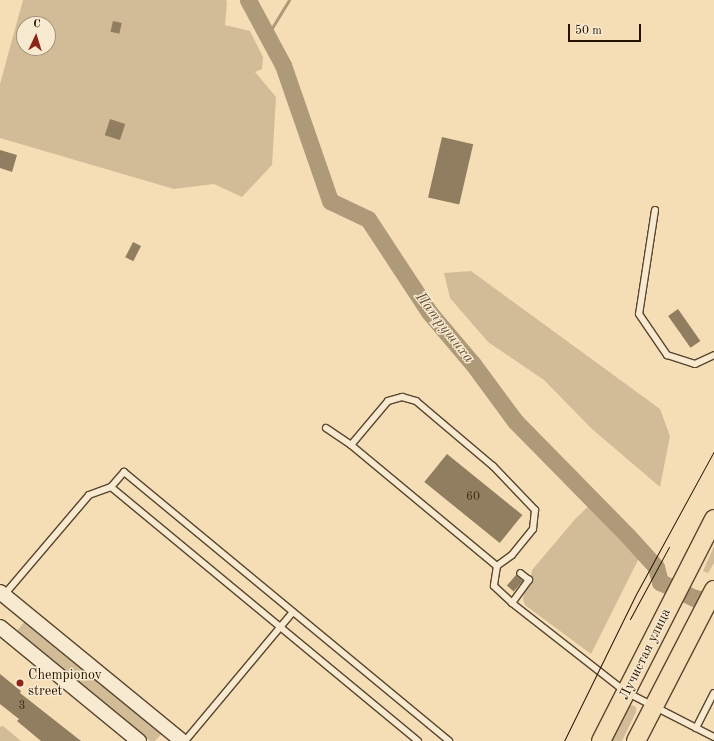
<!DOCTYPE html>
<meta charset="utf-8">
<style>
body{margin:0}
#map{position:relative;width:714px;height:741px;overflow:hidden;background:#f5deb6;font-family:"Old Standard TT",serif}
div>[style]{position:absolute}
.green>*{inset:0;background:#d2bb97}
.stream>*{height:3px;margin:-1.5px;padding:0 1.5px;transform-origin:1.5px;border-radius:1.5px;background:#ae9978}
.river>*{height:17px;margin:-8.5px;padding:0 8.5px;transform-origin:8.5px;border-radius:8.5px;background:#ae9978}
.building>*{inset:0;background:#917d5f;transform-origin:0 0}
.roads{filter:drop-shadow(1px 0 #59462e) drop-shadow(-1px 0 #59462e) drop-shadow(0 1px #59462e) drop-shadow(0 -1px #59462e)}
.service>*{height:6px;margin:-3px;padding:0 3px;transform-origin:3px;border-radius:3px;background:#f8ead0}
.tertiary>*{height:14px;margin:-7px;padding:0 7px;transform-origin:7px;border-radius:7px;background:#f8ead0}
.primary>*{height:18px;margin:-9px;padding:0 9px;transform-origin:9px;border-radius:9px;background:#f5deb6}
.tram>*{height:1px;margin:-0.5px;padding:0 0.5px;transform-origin:0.5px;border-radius:0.5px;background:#251300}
.dots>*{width:11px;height:11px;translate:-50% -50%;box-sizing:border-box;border:2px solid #f8ead0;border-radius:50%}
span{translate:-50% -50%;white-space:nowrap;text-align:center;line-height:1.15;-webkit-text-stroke:3px #f8ead0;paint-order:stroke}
.number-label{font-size:12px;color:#402e18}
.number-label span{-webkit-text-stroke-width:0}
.street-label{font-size:14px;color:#251300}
.poi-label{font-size:14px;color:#251300}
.left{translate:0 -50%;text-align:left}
.water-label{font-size:15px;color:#634f36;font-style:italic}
.north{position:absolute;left:16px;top:16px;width:40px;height:40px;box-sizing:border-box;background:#f8ead0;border:1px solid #a4947d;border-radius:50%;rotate:4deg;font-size:11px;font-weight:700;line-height:16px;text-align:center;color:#251300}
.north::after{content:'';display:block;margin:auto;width:14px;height:18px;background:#8f2418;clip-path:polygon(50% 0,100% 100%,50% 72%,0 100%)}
.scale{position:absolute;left:568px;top:24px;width:73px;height:18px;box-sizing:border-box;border:2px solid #251300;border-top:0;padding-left:5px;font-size:12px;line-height:14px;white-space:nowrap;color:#251300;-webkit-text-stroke:3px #f8ead0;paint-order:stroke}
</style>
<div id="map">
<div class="green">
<div style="clip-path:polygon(evenodd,23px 0,226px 0,227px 2px,225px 25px,250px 31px,263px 57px,262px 69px,255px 72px,276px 97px,272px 165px,242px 197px,214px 184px,174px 189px,0 138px,0 84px,23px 0,24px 24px,48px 24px,48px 48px,24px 48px,24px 24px)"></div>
<div style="clip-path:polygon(471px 271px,660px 409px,670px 436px,660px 487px,592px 429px,544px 380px,488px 342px,450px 298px,444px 273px)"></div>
<div style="clip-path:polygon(591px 504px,640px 556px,591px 654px,525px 605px,523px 599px,524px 593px,533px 580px,531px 577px,532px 570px,576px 518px)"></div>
<div style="clip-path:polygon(714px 546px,714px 563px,708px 573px,703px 571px)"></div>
<div style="clip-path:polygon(26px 620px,163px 732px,155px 741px,150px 741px,16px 632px)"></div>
<div style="clip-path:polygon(632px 705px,636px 707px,636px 712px,622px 741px,612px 741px,627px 708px)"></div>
<div style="clip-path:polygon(3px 726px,21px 741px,0 741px,0 727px)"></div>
</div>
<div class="stream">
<div style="left:267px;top:36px;width:42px;rotate:-58.6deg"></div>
</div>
<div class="river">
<div style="left:248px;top:0;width:74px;rotate:61.7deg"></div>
<div style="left:283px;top:65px;width:144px;rotate:70.9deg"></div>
<div style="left:330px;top:201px;width:42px;rotate:25.3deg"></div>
<div style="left:368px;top:219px;width:111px;rotate:56.7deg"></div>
<div style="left:429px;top:312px;width:68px;rotate:49.8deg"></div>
<div style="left:473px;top:364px;width:71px;rotate:53.6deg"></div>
<div style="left:515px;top:421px;width:161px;rotate:45.5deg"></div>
<div style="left:628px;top:536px;width:42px;rotate:47.9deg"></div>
<div style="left:656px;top:567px;width:16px;rotate:75deg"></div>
<div style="left:660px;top:582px;width:38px;rotate:25deg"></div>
<div style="left:694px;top:598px;width:20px;rotate:9deg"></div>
</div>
<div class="building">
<div style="left:113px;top:21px;width:9px;height:11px;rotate:13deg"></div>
<div style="left:110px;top:119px;width:16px;height:17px;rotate:18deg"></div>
<div style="left:442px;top:137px;width:32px;height:62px;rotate:13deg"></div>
<div style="clip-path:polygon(0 150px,17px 155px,12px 172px,0 168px)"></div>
<div style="left:133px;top:242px;width:9px;height:17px;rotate:27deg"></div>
<div style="left:678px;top:309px;width:39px;height:12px;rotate:55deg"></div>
<div style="left:447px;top:454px;width:97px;height:36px;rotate:39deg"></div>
<div style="left:516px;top:575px;width:9px;height:14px;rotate:41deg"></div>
<div style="clip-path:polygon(0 674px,21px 691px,20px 693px,81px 741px,41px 741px,17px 721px,19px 719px,0 704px)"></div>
</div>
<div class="roads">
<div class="service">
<div style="left:655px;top:210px;width:105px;rotate:98.7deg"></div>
<div style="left:639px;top:314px;width:50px;rotate:55.7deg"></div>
<div style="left:667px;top:355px;width:29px;rotate:18deg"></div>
<div style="left:695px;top:364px;width:21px;rotate:-25deg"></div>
<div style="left:326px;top:428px;width:30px;rotate:34deg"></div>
<div style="left:351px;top:445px;width:57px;rotate:-49.9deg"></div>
<div style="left:388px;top:401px;width:15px;rotate:-16deg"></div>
<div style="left:402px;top:397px;width:15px;rotate:16deg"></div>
<div style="left:416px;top:401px;width:101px;rotate:40.2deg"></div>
<div style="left:493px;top:466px;width:61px;rotate:46.3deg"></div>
<div style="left:535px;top:510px;width:19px;rotate:96deg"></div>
<div style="left:533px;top:529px;width:33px;rotate:129deg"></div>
<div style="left:512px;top:555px;width:19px;rotate:144deg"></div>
<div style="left:497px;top:566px;width:20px;rotate:99deg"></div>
<div style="left:494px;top:586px;width:25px;rotate:43deg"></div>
<div style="left:512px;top:603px;width:145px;rotate:38deg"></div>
<div style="left:626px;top:692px;width:99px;rotate:27.1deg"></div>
<div style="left:351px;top:445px;width:190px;rotate:39.7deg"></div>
<div style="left:4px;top:595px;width:131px;rotate:-49.6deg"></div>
<div style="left:89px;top:495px;width:23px;rotate:-20deg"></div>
<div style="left:512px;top:603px;width:29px;rotate:-54deg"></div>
<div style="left:529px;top:580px;width:11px;rotate:-142deg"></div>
<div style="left:696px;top:728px;width:39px;rotate:-63deg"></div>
<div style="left:185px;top:741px;width:168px;rotate:-50.1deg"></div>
<div style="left:418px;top:741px;width:398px;rotate:-140.4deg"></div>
<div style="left:111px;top:487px;width:20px;rotate:-49deg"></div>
<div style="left:124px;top:472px;width:422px;rotate:39.6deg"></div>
</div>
<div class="tertiary">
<div style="left:0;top:592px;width:235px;rotate:39.3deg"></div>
<div style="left:0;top:627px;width:180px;rotate:39.4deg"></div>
</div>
<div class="primary">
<div style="left:601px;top:741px;width:249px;rotate:-63deg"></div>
<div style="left:636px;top:741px;width:170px;rotate:-62.7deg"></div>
</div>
</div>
<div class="tram">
<div style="left:630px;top:619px;width:82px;rotate:-61.6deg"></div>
<div style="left:564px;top:741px;width:161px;rotate:-63.9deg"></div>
<div style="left:635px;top:596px;width:165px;rotate:-61.4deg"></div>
</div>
<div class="dots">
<div style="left:20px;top:683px;background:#8f2418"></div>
</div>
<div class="number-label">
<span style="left:473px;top:498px">60</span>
<span style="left:22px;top:707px">3</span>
</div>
<div class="street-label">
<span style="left:645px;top:654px;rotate:-64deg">Лучистая улица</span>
</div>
<div class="poi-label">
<span class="left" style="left:28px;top:683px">Chempionov<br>street</span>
</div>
<div class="water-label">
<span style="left:444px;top:328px;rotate:52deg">Патрушиха</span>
</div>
<div class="north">С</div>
<div class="scale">50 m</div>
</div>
